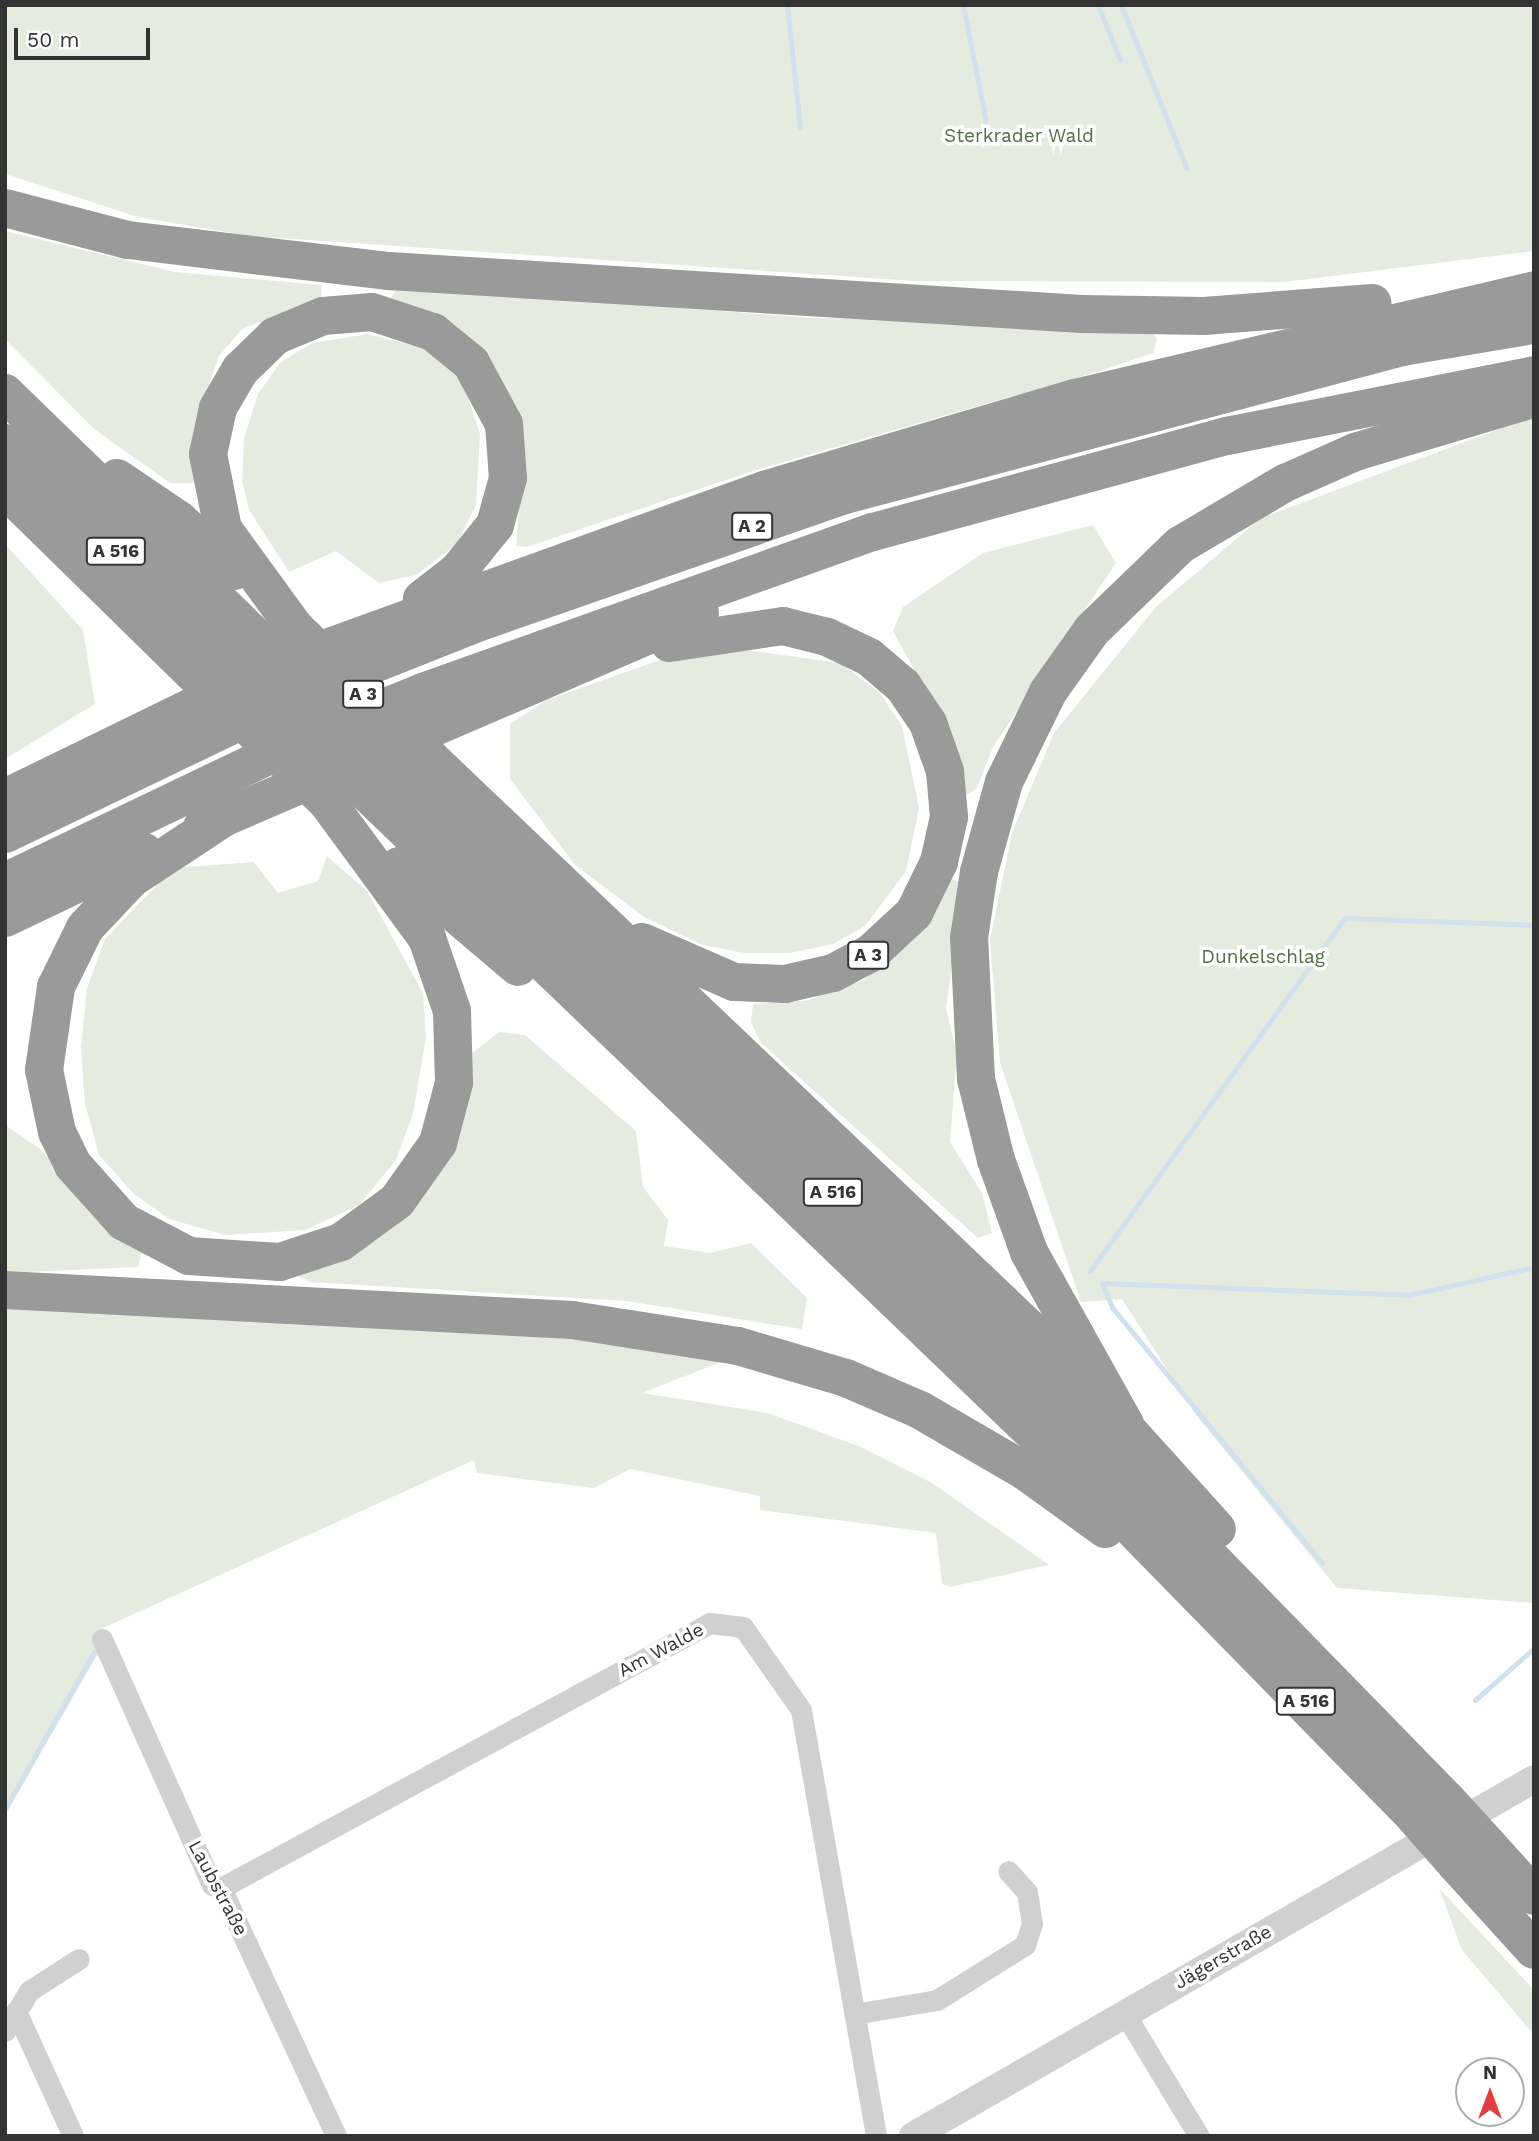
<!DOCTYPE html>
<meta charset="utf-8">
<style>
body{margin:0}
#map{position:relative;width:1539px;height:2141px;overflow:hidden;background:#fff;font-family:"Work Sans",sans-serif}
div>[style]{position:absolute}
.green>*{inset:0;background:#e5ecdf}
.stream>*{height:5px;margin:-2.5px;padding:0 2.5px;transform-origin:2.5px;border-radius:2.5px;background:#d0e0ed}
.minor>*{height:21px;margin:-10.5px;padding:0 10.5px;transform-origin:10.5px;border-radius:10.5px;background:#d0d0d0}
.tertiary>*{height:28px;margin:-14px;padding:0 14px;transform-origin:14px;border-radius:14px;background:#d0d0d0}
.motorway>*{height:38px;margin:-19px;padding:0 19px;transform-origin:19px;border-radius:19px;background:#9a9a9a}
.motorway-bridge>*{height:38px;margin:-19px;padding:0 19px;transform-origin:19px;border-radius:19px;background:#9a9a9a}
span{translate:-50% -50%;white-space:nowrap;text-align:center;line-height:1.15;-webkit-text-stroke:7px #fff;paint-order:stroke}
.shield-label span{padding:2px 5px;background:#fff;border:2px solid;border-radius:5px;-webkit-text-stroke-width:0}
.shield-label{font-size:18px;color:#333;font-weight:700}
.park-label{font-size:19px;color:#536e40}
.street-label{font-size:19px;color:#333}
.frame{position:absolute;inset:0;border:7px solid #333;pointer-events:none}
.north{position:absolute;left:1455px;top:2057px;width:70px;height:70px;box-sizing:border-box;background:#fff;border:2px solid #adadad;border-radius:50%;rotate:0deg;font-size:19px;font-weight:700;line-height:28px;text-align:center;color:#333}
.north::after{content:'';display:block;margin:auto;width:24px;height:32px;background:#e03e3f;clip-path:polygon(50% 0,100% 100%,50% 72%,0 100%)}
.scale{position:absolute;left:14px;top:28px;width:136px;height:32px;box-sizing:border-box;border:4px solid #333;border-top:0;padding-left:9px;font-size:21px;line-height:24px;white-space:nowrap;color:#333;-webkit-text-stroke:5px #fff;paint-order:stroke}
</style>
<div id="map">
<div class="green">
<div style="clip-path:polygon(5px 5px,1534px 5px,1534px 251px,1284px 282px,915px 281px,249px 236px,138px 217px,5px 174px)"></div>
<div style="clip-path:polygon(5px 231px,175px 272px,322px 285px,321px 299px,242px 329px,219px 356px,202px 404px,194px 483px,170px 483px,94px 429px,5px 339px)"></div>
<div style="clip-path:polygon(399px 287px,814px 318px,1124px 325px,1152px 329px,1157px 340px,1153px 353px,1100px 371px,759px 469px,527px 547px,516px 546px,522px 464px,452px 329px,390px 298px)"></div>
<div style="clip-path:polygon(368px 334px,427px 349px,459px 372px,480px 433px,476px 505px,457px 544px,416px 575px,379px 583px,336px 551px,289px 572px,249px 510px,242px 481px,244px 438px,258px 394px,280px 363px,312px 343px)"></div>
<div style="clip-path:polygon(1534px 416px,1534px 1603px,1337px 1588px,1196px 1415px,1122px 1299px,1081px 1302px,1000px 1063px,990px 940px,1012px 833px,1054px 733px,1156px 607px,1261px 518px)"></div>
<div style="clip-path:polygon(1093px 525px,1116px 563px,993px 747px,977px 788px,965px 796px,942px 721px,893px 631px,903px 607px,983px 553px)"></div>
<div style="clip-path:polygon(5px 544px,83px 630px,95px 704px,5px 759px)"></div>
<div style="clip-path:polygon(732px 648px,840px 663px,880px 693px,902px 726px,919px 808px,906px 871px,865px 926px,833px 944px,790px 953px,744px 953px,703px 945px,644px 917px,575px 865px,510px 779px,510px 724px,547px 700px,679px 653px)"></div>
<div style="clip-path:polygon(327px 856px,367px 891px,423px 993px,426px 1037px,413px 1114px,396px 1160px,359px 1205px,305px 1230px,225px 1235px,169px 1219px,133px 1193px,99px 1155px,85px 1104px,81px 1048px,87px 988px,105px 939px,173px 868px,254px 862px,278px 893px,318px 881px)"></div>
<div style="clip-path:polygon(948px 878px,963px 883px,946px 1009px,957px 1054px,950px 1142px,982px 1193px,992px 1233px,978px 1238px,761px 1043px,751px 1022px,753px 1004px,805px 1001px,864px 980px,900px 949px)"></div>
<div style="clip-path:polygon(499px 1032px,525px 1035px,636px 1131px,643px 1187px,668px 1220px,664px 1246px,710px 1253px,751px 1243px,807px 1298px,802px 1329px,626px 1301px,310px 1282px,295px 1275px,369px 1243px,471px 1054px)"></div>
<div style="clip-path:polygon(5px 1125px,39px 1148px,142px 1250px,138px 1267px,5px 1273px)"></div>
<div style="clip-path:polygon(5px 1307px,506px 1331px,729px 1359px,642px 1393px,768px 1413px,861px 1447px,932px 1483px,1049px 1565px,950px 1587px,942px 1584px,936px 1533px,760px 1510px,760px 1496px,630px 1469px,594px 1488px,477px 1473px,474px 1460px,103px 1628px,106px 1640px,5px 1815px)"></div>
<div style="clip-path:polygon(1439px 1888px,1534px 1990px,1534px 2035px,1462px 1950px)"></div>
</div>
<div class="stream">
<div style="left:787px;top:5px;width:123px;rotate:83.9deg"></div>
<div style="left:963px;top:5px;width:119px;rotate:78.9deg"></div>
<div style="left:1098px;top:5px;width:59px;rotate:68.2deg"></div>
<div style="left:1121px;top:5px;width:175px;rotate:68.1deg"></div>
<div style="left:1090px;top:1271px;width:435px;rotate:-54.2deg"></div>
<div style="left:1345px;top:918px;width:189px;rotate:2.1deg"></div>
<div style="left:1322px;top:1563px;width:331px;rotate:-129.4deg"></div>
<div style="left:1112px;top:1307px;width:26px;rotate:-113deg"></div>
<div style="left:1102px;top:1283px;width:307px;rotate:2.2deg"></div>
<div style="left:1409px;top:1295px;width:128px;rotate:-12.6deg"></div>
<div style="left:1475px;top:1700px;width:79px;rotate:-41.4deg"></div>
<div style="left:5px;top:1809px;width:180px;rotate:-60.5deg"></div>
</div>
<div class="minor">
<div style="left:102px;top:1639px;width:269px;rotate:65.9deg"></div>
<div style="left:212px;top:1885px;width:9px;rotate:18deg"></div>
<div style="left:221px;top:1888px;width:273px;rotate:65.1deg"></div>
<div style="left:221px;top:1888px;width:556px;rotate:-28.45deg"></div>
<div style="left:710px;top:1623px;width:33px;rotate:7deg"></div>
<div style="left:743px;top:1627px;width:101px;rotate:55.1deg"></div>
<div style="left:801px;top:1710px;width:433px;rotate:80deg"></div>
<div style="left:16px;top:2011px;width:137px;rotate:65.5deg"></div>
<div style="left:854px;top:2014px;width:84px;rotate:-9.6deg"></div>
<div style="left:937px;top:2000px;width:104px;rotate:-32deg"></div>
<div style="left:1025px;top:1945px;width:22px;rotate:-72deg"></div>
<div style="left:1032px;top:1924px;width:32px;rotate:-99deg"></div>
<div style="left:1027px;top:1892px;width:28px;rotate:-132deg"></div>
<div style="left:1125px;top:2014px;width:143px;rotate:58.8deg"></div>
<div style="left:5px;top:2031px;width:47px;rotate:-59deg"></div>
<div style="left:29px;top:1991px;width:59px;rotate:-32.6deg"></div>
</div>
<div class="tertiary">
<div style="left:913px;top:2136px;width:716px;rotate:-29.89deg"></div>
</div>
<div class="motorway">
<div style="left:5px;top:208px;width:127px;rotate:14.6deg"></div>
<div style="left:128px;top:240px;width:263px;rotate:6.8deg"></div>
<div style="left:389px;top:271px;width:694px;rotate:3.55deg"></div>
<div style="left:1082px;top:314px;width:122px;rotate:0.9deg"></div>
<div style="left:1204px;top:316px;width:169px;rotate:-4.4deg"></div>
<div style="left:5px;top:393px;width:359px;rotate:44.2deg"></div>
<div style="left:5px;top:443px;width:308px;rotate:43.9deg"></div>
<div style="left:117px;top:478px;width:75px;rotate:34.1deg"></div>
<div style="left:179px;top:520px;width:75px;rotate:42.8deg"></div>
<div style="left:5px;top:489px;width:262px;rotate:44.4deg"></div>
<div style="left:295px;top:628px;width:122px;rotate:-126deg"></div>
<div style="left:223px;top:529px;width:76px;rotate:-101.3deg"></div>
<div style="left:208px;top:454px;width:47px;rotate:-77.7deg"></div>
<div style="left:218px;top:408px;width:44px;rotate:-59.9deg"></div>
<div style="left:240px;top:370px;width:49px;rotate:-44.2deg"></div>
<div style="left:275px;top:336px;width:52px;rotate:-22.6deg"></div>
<div style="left:323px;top:316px;width:49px;rotate:-4.7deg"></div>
<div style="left:372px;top:312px;width:64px;rotate:18.2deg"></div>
<div style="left:433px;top:332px;width:49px;rotate:39.2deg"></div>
<div style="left:471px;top:363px;width:69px;rotate:61.6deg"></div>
<div style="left:504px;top:424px;width:54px;rotate:85.8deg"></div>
<div style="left:508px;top:478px;width:49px;rotate:105.5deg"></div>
<div style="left:495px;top:525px;width:59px;rotate:128.8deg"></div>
<div style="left:458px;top:571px;width:46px;rotate:142.1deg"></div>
<div style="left:431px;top:759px;width:888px;rotate:43.59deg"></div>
<div style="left:1074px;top:1371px;width:213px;rotate:47.9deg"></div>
<div style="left:398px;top:773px;width:1050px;rotate:43.88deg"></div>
<div style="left:1155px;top:1501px;width:417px;rotate:45.7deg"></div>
<div style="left:362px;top:788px;width:1062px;rotate:43.86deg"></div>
<div style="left:1128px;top:1524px;width:406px;rotate:45.6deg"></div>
<div style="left:5px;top:798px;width:296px;rotate:-26deg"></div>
<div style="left:271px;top:668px;width:524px;rotate:-19.85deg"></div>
<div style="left:764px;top:490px;width:324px;rotate:-16.5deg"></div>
<div style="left:1075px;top:398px;width:472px;rotate:-13.2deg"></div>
<div style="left:225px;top:817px;width:113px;rotate:146.6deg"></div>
<div style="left:131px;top:879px;width:67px;rotate:133.2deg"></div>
<div style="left:85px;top:928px;width:66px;rotate:116.2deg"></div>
<div style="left:56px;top:987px;width:84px;rotate:98.2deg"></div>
<div style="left:44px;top:1070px;width:63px;rotate:78.2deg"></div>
<div style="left:57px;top:1132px;width:37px;rotate:64deg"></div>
<div style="left:73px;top:1165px;width:76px;rotate:48.2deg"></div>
<div style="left:124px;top:1222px;width:73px;rotate:27.6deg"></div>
<div style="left:189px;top:1256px;width:91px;rotate:3.8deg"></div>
<div style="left:280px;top:1262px;width:64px;rotate:-18.2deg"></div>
<div style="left:341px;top:1242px;width:69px;rotate:-36.2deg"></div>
<div style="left:397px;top:1201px;width:71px;rotate:-54.7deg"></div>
<div style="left:438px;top:1143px;width:62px;rotate:-75.1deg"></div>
<div style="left:454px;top:1083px;width:72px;rotate:-91.6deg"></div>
<div style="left:452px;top:1011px;width:77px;rotate:-108.9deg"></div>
<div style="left:427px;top:938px;width:169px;rotate:-126.3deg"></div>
<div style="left:202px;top:827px;width:542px;rotate:-23.25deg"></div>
<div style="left:5px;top:834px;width:319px;rotate:-25.6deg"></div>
<div style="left:293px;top:696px;width:198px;rotate:-21.6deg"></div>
<div style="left:477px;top:623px;width:390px;rotate:-19.2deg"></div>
<div style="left:845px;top:495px;width:576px;rotate:-14.88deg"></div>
<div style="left:1402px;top:347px;width:134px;rotate:-9.5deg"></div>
<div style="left:399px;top:866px;width:156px;rotate:40.3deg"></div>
<div style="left:5px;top:882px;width:305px;rotate:-25.6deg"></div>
<div style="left:280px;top:750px;width:154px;rotate:-22.1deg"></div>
<div style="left:423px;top:692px;width:478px;rotate:-19.6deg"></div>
<div style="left:873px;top:532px;width:367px;rotate:-15.2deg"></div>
<div style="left:1227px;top:436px;width:313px;rotate:-11.2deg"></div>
<div style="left:5px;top:918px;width:154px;rotate:-25.4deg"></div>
<div style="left:642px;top:942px;width:100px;rotate:23.5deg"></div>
<div style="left:734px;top:982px;width:51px;rotate:2.2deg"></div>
<div style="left:785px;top:984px;width:49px;rotate:-12.9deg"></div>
<div style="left:833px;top:973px;width:43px;rotate:-27.8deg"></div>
<div style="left:871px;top:953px;width:59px;rotate:-42.9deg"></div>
<div style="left:914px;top:913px;width:57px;rotate:-63.9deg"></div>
<div style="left:939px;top:862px;width:46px;rotate:-77.5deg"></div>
<div style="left:949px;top:817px;width:46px;rotate:-95deg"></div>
<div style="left:945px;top:771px;width:51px;rotate:-109.5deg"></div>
<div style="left:928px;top:723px;width:45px;rotate:-124deg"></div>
<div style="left:903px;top:686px;width:45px;rotate:-139.5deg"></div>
<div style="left:869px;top:657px;width:47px;rotate:-154.5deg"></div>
<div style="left:827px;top:637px;width:45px;rotate:-166deg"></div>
<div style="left:783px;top:626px;width:115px;rotate:171.5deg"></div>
<div style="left:5px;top:1290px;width:568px;rotate:3.03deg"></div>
<div style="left:572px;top:1320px;width:168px;rotate:8.9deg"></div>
<div style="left:738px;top:1346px;width:113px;rotate:16.5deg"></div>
<div style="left:846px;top:1378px;width:81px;rotate:23.4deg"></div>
<div style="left:920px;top:1410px;width:121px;rotate:30.2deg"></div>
<div style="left:1025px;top:1471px;width:99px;rotate:35.9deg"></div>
<div style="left:1125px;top:1424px;width:197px;rotate:-119.2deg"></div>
<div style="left:1029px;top:1252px;width:98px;rotate:-109.7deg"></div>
<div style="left:996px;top:1160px;width:83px;rotate:-103.9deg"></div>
<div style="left:976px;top:1079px;width:141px;rotate:-92.8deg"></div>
<div style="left:969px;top:938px;width:67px;rotate:-81.4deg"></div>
<div style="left:979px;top:872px;width:93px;rotate:-74.5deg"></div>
<div style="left:1004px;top:782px;width:100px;rotate:-63.9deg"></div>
<div style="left:1048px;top:692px;width:76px;rotate:-54.6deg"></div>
<div style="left:1092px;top:630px;width:122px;rotate:-44deg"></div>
<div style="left:1180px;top:545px;width:122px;rotate:-30.6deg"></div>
<div style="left:1285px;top:483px;width:77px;rotate:-23.9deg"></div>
<div style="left:1355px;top:452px;width:175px;rotate:-16.6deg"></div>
<div style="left:1487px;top:1844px;width:70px;rotate:47.9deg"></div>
<div style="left:1456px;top:1864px;width:116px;rotate:47.8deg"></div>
</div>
<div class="motorway-bridge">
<div style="left:295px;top:628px;width:189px;rotate:43.9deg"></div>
<div style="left:262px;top:643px;width:188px;rotate:43.7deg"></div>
<div style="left:227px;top:657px;width:188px;rotate:44.1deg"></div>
<div style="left:192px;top:672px;width:187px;rotate:43.9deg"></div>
<div style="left:1446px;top:1799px;width:61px;rotate:47.7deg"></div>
<div style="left:1412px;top:1814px;width:67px;rotate:48.7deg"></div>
</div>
<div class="shield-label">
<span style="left:752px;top:526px">A 2</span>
<span style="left:116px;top:551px">A 516</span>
<span style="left:363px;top:694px">A 3</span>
<span style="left:868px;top:955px">A 3</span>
<span style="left:833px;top:1192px">A 516</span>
<span style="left:1306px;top:1701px">A 516</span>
</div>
<div class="park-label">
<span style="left:1019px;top:136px">Sterkrader Wald</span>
<span style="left:1263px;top:957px">Dunkelschlag</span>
</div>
<div class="street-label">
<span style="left:661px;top:1650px;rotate:-28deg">Am Walde</span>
<span style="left:218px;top:1888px;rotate:62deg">Laubstraße</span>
<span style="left:1223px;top:1957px;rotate:-30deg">Jägerstraße</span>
</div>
<div class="frame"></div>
<div class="north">N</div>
<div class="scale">50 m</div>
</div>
